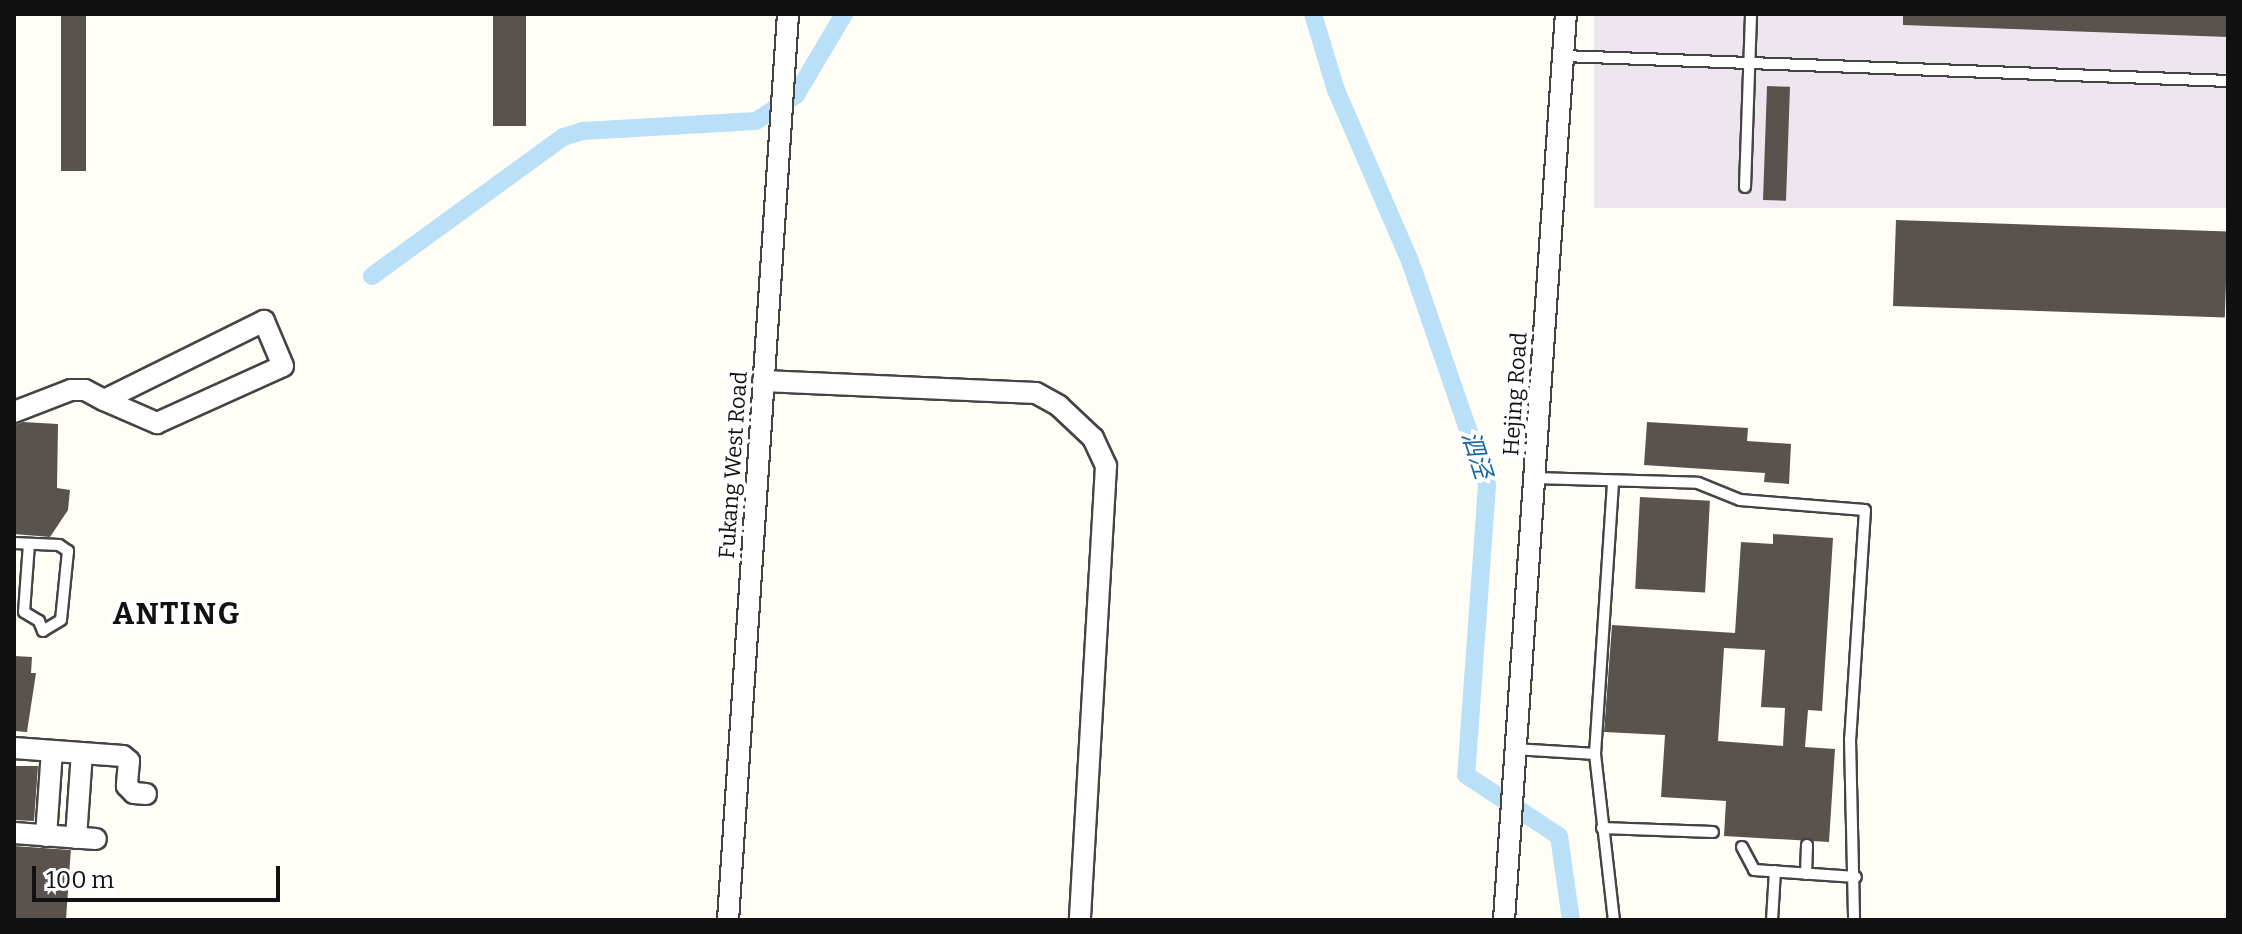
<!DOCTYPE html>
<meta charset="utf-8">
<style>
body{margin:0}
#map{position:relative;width:2242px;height:934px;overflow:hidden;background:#fffdf5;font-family:Bitter,"Noto Sans SC",serif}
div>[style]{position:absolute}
.industrial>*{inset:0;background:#eee6ef;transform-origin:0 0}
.canal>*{height:18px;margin:-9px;padding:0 9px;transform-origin:9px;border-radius:9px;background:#b9e0f7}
.building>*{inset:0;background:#5a524d;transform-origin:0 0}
.roads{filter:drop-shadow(2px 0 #444) drop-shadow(-2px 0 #444) drop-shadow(0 2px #444) drop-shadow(0 -2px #444)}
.service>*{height:10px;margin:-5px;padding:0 5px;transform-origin:5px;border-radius:5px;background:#fff}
.minor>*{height:20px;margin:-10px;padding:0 10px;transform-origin:10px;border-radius:10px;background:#fff}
span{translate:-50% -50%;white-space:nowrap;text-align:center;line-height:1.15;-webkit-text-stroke:8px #fff;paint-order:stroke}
.street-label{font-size:22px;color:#111}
.water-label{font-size:24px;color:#1768a6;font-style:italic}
.district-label{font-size:30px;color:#111;font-weight:700;letter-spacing:2px}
.frame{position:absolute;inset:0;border:16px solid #111;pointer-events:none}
.scale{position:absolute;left:32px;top:866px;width:248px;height:36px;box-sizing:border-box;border:4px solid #111;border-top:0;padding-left:10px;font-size:24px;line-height:28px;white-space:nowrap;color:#111;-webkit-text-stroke:6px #fff;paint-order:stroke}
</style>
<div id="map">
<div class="industrial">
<div style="left:1594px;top:14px;width:634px;height:194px"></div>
</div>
<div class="canal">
<div style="left:1313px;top:14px;width:79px;rotate:73.2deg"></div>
<div style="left:1336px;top:90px;width:186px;rotate:66.6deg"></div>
<div style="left:1410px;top:261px;width:237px;rotate:71deg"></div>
<div style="left:1487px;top:485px;width:291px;rotate:94.1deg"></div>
<div style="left:1466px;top:775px;width:111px;rotate:33.3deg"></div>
<div style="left:1559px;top:836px;width:85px;rotate:81.9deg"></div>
<div style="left:372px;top:276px;width:236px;rotate:-36deg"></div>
<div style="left:563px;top:137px;width:21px;rotate:-17deg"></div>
<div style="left:583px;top:131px;width:173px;rotate:-3.3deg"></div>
<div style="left:756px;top:121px;width:48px;rotate:-33deg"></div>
<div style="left:796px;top:95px;width:94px;rotate:-59.3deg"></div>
</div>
<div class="building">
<div style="left:61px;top:14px;width:25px;height:157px"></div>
<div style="left:493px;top:14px;width:33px;height:112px"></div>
<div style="clip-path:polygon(1903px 14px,2228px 14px,2228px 37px,1903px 25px)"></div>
<div style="left:1767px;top:86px;width:23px;height:114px;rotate:2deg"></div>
<div style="left:1896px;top:220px;width:332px;height:86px;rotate:2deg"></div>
<div style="clip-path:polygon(23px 422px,58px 424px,57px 488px,70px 490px,68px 510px,50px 537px,14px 534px,14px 425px)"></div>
<div style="clip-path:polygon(1647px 422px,1748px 428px,1747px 441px,1791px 444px,1789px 484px,1764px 482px,1765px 473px,1644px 465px)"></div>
<div style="left:1640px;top:497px;width:70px;height:92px;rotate:3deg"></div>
<div style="clip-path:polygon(evenodd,1773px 534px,1833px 538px,1822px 711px,1808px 710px,1805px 747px,1835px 749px,1829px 842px,1724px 836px,1726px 801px,1661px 797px,1665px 735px,1604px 732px,1612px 625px,1735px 633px,1741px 542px,1773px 544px,1773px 534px,1724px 648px,1765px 650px,1761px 707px,1785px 708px,1783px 746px,1718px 741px,1724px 648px)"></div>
<div style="clip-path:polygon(14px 656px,32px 657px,31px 673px,36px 673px,27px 732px,14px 731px)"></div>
<div style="clip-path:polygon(14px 766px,38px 766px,34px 821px,14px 820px)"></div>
<div style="left:14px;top:846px;width:57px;height:74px;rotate:4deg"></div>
</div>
<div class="roads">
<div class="service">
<div style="left:1563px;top:56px;width:665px;rotate:2.15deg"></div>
<div style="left:1745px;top:187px;width:173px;rotate:-88deg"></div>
<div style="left:1534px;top:478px;width:164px;rotate:1.7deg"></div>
<div style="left:1698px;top:483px;width:45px;rotate:22deg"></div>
<div style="left:1740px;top:500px;width:125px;rotate:4.6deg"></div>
<div style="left:1865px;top:510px;width:229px;rotate:93.7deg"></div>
<div style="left:1850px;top:739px;width:181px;rotate:88.7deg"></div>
<div style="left:1613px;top:483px;width:272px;rotate:93.8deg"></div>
<div style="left:1595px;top:754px;width:167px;rotate:83.5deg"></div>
<div style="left:14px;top:543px;width:45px;rotate:2.5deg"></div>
<div style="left:59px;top:545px;width:11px;rotate:34deg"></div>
<div style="left:68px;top:551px;width:69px;rotate:95.8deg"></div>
<div style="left:61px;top:620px;width:21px;rotate:149deg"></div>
<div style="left:43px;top:631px;width:11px;rotate:-112deg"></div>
<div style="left:39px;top:621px;width:17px;rotate:-149deg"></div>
<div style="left:24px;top:612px;width:68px;rotate:-85.8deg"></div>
<div style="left:1515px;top:749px;width:80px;rotate:3.6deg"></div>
<div style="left:1602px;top:828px;width:111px;rotate:2.1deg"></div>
<div style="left:1742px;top:847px;width:26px;rotate:62deg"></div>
<div style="left:1754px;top:870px;width:102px;rotate:3.9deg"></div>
<div style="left:1806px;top:874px;width:29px;rotate:-88deg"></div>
<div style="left:1772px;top:920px;width:49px;rotate:-86.5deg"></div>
</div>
<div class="minor">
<div style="left:763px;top:381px;width:273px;rotate:2.5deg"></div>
<div style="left:1036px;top:393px;width:26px;rotate:29deg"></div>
<div style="left:1059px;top:406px;width:47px;rotate:43.3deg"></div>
<div style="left:1093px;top:438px;width:31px;rotate:65deg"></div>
<div style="left:1106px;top:466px;width:455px;rotate:93.3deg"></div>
<div style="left:14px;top:412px;width:61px;rotate:-21.1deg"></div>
<div style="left:71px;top:390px;width:14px"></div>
<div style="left:85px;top:390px;width:21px;rotate:28deg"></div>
<div style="left:104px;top:400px;width:58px;rotate:23.5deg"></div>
<div style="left:157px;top:423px;width:138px;rotate:-24.3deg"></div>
<div style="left:283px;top:366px;width:49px;rotate:-112.9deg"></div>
<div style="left:264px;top:321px;width:178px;rotate:153.7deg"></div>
<div style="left:14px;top:748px;width:109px;rotate:4.2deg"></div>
<div style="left:123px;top:756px;width:8px;rotate:40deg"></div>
<div style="left:129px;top:761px;width:25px;rotate:95deg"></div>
<div style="left:127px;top:786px;width:10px;rotate:45deg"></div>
<div style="left:134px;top:793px;width:12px;rotate:5deg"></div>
<div style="left:14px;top:833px;width:82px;rotate:4.2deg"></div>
<div style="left:46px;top:836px;width:85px;rotate:-86deg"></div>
<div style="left:76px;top:838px;width:85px;rotate:-86deg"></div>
<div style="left:728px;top:920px;width:908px;rotate:-86.21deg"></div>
<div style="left:1504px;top:920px;width:908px;rotate:-86.09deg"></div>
</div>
</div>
<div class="street-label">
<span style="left:1515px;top:394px;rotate:-86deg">Hejing Road</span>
<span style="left:733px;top:465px;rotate:-86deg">Fukang West Road</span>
</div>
<div class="water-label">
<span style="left:1476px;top:455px;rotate:72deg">泗泾</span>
</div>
<div class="district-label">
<span style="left:177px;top:614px">ANTING</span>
</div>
<div class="frame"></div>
<div class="scale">100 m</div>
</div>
